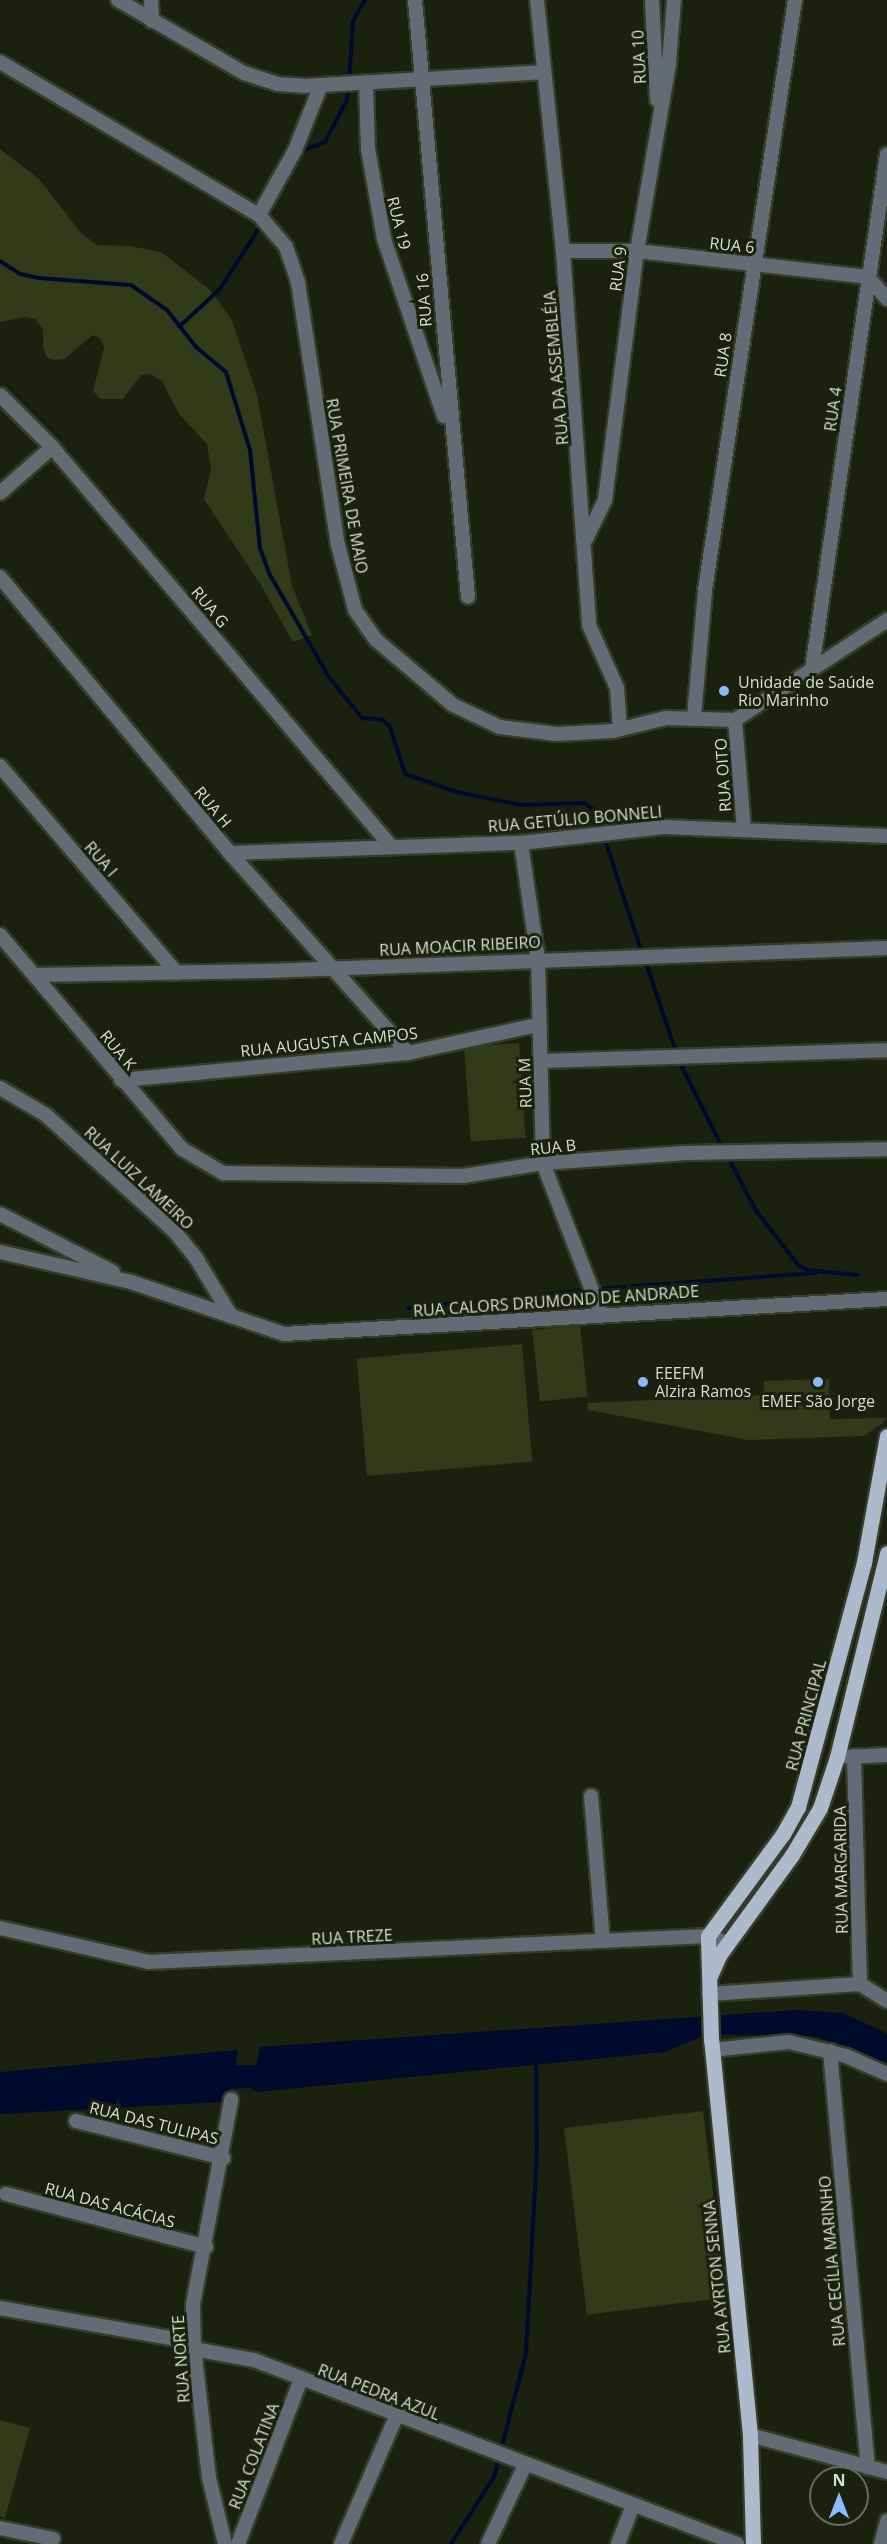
<!DOCTYPE html>
<meta charset="utf-8">
<style>
body{margin:0}
#map{position:relative;width:887px;height:2544px;overflow:hidden;background:#1c200e;font-family:"Open Sans",sans-serif}
div>[style]{position:absolute}
.green>*{inset:0;background:#333a19;transform-origin:0 0}
.water>*{inset:0;background:#000a2c}
.stream>*{height:4px;margin:-2px;padding:0 2px;transform-origin:2px;border-radius:2px;background:#000a2c}
.roads{filter:drop-shadow(2px 0 #373b29) drop-shadow(-2px 0 #373b29) drop-shadow(0 2px #373b29) drop-shadow(0 -2px #373b29)}
.minor>*{height:14px;margin:-7px;padding:0 7px;transform-origin:7px;border-radius:7px;background:#656b74}
.major>*{height:15px;margin:-7.5px;padding:0 7.5px;transform-origin:7.5px;border-radius:7.5px;background:#adbacc}
.dots>*{width:16px;height:16px;translate:-50% -50%;box-sizing:border-box;border:3px solid #1c200e;border-radius:50%}
span{translate:-50% -50%;white-space:nowrap;text-align:center;line-height:1.15;-webkit-text-stroke:6px #1c200e;paint-order:stroke}
.street-label{font-size:16px;color:#daded1}
.poi-label{font-size:16px;color:#daded1}
.left{translate:0 -50%;text-align:left}
.north{position:absolute;left:809px;top:2466px;width:60px;height:60px;box-sizing:border-box;background:#1c200e;border:2px solid #686c5c;border-radius:50%;rotate:0deg;font-size:16px;font-weight:700;line-height:24px;text-align:center;color:#daded1}
.north::after{content:'';display:block;margin:auto;width:21px;height:27px;background:#8bbafc;clip-path:polygon(50% 0,100% 100%,50% 72%,0 100%)}
</style>
<div id="map">
<div class="green">
<div style="clip-path:polygon(0 149px,39px 179px,81px 233px,97px 245px,130px 246px,161px 252px,209px 289px,231px 318px,257px 395px,292px 586px,312px 635px,293px 642px,261px 585px,204px 499px,211px 469px,207px 444px,179px 414px,162px 381px,150px 374px,141px 375px,123px 399px,101px 399px,93px 391px,104px 348px,101px 339px,93px 335px,64px 359px,55px 360px,47px 358px,43px 348px,43px 330px,36px 319px,25px 317px,0 322px)"></div>
<div style="left:519px;top:1043px;width:95px;height:55px;rotate:86deg"></div>
<div style="left:580px;top:1325px;width:72px;height:48px;rotate:84deg"></div>
<div style="left:522px;top:1344px;width:118px;height:166px;rotate:85deg"></div>
<div style="clip-path:polygon(829px 1379px,830px 1419px,886px 1418px,884px 1422px,864px 1436px,748px 1440px,588px 1410px,587px 1403px,764px 1395px,764px 1381px)"></div>
<div style="left:703px;top:2111px;width:188px;height:140px;rotate:83deg"></div>
<div style="clip-path:polygon(0 2420px,30px 2428px,5px 2518px,0 2516px)"></div>
</div>
<div class="water">
<div style="clip-path:polygon(797px 2010px,843px 2013px,882px 2031px,887px 2034px,887px 2069px,856px 2050px,813px 2036px,725px 2035px,701px 2037px,665px 2052px,257px 2092px,250px 2088px,229px 2089px,231px 2100px,223px 2102px,0 2114px,0 2072px,238px 2050px,236px 2065px,256px 2065px,260px 2047px)"></div>
</div>
<div class="stream">
<div style="left:349px;top:80px;width:59px;rotate:-86.1deg"></div>
<div style="left:353px;top:21px;width:24px;rotate:-60deg"></div>
<div style="left:299px;top:152px;width:28px;rotate:-21deg"></div>
<div style="left:325px;top:142px;width:47px;rotate:-62.4deg"></div>
<div style="left:347px;top:100px;width:13px;rotate:-81deg"></div>
<div style="left:0;top:261px;width:24px;rotate:33deg"></div>
<div style="left:20px;top:274px;width:19px;rotate:12deg"></div>
<div style="left:39px;top:278px;width:92px;rotate:4.4deg"></div>
<div style="left:131px;top:285px;width:44px;rotate:34.8deg"></div>
<div style="left:167px;top:310px;width:47px;rotate:51.9deg"></div>
<div style="left:196px;top:347px;width:39px;rotate:40deg"></div>
<div style="left:226px;top:372px;width:82px;rotate:72.9deg"></div>
<div style="left:250px;top:450px;width:99px;rotate:84.2deg"></div>
<div style="left:260px;top:548px;width:29px;rotate:70deg"></div>
<div style="left:270px;top:575px;width:118px;rotate:60deg"></div>
<div style="left:329px;top:677px;width:53px;rotate:51.2deg"></div>
<div style="left:362px;top:718px;width:21px;rotate:5deg"></div>
<div style="left:383px;top:720px;width:10px;rotate:45deg"></div>
<div style="left:390px;top:727px;width:49px;rotate:72.3deg"></div>
<div style="left:405px;top:774px;width:55px;rotate:19.1deg"></div>
<div style="left:457px;top:792px;width:65px;rotate:11.5deg"></div>
<div style="left:521px;top:805px;width:63px;rotate:-1.8deg"></div>
<div style="left:584px;top:803px;width:12px;rotate:35deg"></div>
<div style="left:594px;top:810px;width:21px;rotate:71deg"></div>
<div style="left:180px;top:326px;width:54px;rotate:-42.8deg"></div>
<div style="left:220px;top:289px;width:76px;rotate:-57.4deg"></div>
<div style="left:604px;top:837px;width:122px;rotate:71.9deg"></div>
<div style="left:645px;top:960px;width:97px;rotate:71.4deg"></div>
<div style="left:678px;top:1059px;width:101px;rotate:63.4deg"></div>
<div style="left:727px;top:1155px;width:61px;rotate:62.6deg"></div>
<div style="left:755px;top:1209px;width:71px;rotate:52.5deg"></div>
<div style="left:798px;top:1265px;width:10px;rotate:29deg"></div>
<div style="left:807px;top:1270px;width:51px;rotate:5.6deg"></div>
<div style="left:596px;top:1289px;width:221px;rotate:-4.2deg"></div>
<div style="left:408px;top:1308px;width:182px;rotate:-5.7deg"></div>
<div style="left:451px;top:2544px;width:80px;rotate:-57.3deg"></div>
<div style="left:494px;top:2477px;width:128px;rotate:-75.5deg"></div>
<div style="left:526px;top:2353px;width:202px;rotate:-86.9deg"></div>
<div style="left:537px;top:2151px;width:90px;rotate:-90.6deg"></div>
</div>
<div class="roads">
<div class="minor">
<div style="left:118px;top:0;width:146px;rotate:30.1deg"></div>
<div style="left:244px;top:73px;width:35px;rotate:18deg"></div>
<div style="left:277px;top:84px;width:26px;rotate:4deg"></div>
<div style="left:303px;top:86px;width:241px;rotate:-3.3deg"></div>
<div style="left:151px;top:0;width:21px;rotate:87deg"></div>
<div style="left:415px;top:0;width:599px;rotate:84.93deg"></div>
<div style="left:537px;top:0;width:252px;rotate:84.1deg"></div>
<div style="left:563px;top:251px;width:375px;rotate:86deg"></div>
<div style="left:589px;top:625px;width:69px;rotate:66deg"></div>
<div style="left:617px;top:688px;width:41px;rotate:85.8deg"></div>
<div style="left:652px;top:0;width:100px;rotate:87.1deg"></div>
<div style="left:0;top:62px;width:301px;rotate:30.6deg"></div>
<div style="left:259px;top:215px;width:42px;rotate:49.8deg"></div>
<div style="left:286px;top:247px;width:37px;rotate:71deg"></div>
<div style="left:298px;top:282px;width:266px;rotate:81.4deg"></div>
<div style="left:338px;top:545px;width:67px;rotate:75.3deg"></div>
<div style="left:355px;top:610px;width:35px;rotate:55deg"></div>
<div style="left:375px;top:639px;width:102px;rotate:40.2deg"></div>
<div style="left:453px;top:705px;width:52px;rotate:25.1deg"></div>
<div style="left:500px;top:727px;width:57px;rotate:7deg"></div>
<div style="left:557px;top:734px;width:56px;rotate:-3.1deg"></div>
<div style="left:613px;top:731px;width:55px;rotate:-13.8deg"></div>
<div style="left:666px;top:718px;width:69px;rotate:1.7deg"></div>
<div style="left:735px;top:720px;width:182px;rotate:-33.3deg"></div>
<div style="left:366px;top:82px;width:67px;rotate:88.3deg"></div>
<div style="left:368px;top:149px;width:91px;rotate:79.9deg"></div>
<div style="left:384px;top:239px;width:187px;rotate:71.3deg"></div>
<div style="left:259px;top:215px;width:74px;rotate:-61deg"></div>
<div style="left:295px;top:150px;width:70px;rotate:-68.2deg"></div>
<div style="left:563px;top:251px;width:74px"></div>
<div style="left:637px;top:251px;width:232px;rotate:6.4deg"></div>
<div style="left:868px;top:277px;width:29px;rotate:49deg"></div>
<div style="left:0;top:395px;width:74px;rotate:45deg"></div>
<div style="left:52px;top:447px;width:522px;rotate:49.66deg"></div>
<div style="left:0;top:493px;width:69px;rotate:-41.5deg"></div>
<div style="left:586px;top:539px;width:43px;rotate:-64deg"></div>
<div style="left:605px;top:500px;width:251px;rotate:-82.7deg"></div>
<div style="left:637px;top:251px;width:191px;rotate:-80.3deg"></div>
<div style="left:669px;top:63px;width:63px;rotate:-85.5deg"></div>
<div style="left:0;top:577px;width:359px;rotate:50.2deg"></div>
<div style="left:230px;top:853px;width:268px;rotate:48.3deg"></div>
<div style="left:812px;top:669px;width:520px;rotate:-81.71deg"></div>
<div style="left:694px;top:717px;width:127px;rotate:-85deg"></div>
<div style="left:705px;top:590px;width:597px;rotate:-81.33deg"></div>
<div style="left:735px;top:720px;width:109px;rotate:85.3deg"></div>
<div style="left:0;top:766px;width:272px;rotate:49.5deg"></div>
<div style="left:521px;top:843px;width:117px;rotate:81.7deg"></div>
<div style="left:538px;top:959px;width:204px;rotate:88.6deg"></div>
<div style="left:543px;top:1163px;width:161px;rotate:68.9deg"></div>
<div style="left:230px;top:853px;width:291px;rotate:-2deg"></div>
<div style="left:521px;top:843px;width:144px;rotate:-6.4deg"></div>
<div style="left:664px;top:827px;width:223px;rotate:2.3deg"></div>
<div style="left:0;top:935px;width:281px;rotate:49.6deg"></div>
<div style="left:182px;top:1149px;width:48px;rotate:30.3deg"></div>
<div style="left:223px;top:1173px;width:240px;rotate:0.7deg"></div>
<div style="left:463px;top:1176px;width:81px;rotate:-9.2deg"></div>
<div style="left:543px;top:1163px;width:143px;rotate:-4deg"></div>
<div style="left:686px;top:1153px;width:201px;rotate:-1.1deg"></div>
<div style="left:35px;top:975px;width:231px;rotate:-1deg"></div>
<div style="left:266px;top:971px;width:621px;rotate:-2.12deg"></div>
<div style="left:541px;top:1061px;width:346px;rotate:-1.8deg"></div>
<div style="left:121px;top:1080px;width:288px;rotate:-5.4deg"></div>
<div style="left:408px;top:1053px;width:133px;rotate:-12.2deg"></div>
<div style="left:0;top:1088px;width:53px;rotate:30.4deg"></div>
<div style="left:46px;top:1115px;width:174px;rotate:42.2deg"></div>
<div style="left:175px;top:1232px;width:33px;rotate:51deg"></div>
<div style="left:196px;top:1258px;width:68px;rotate:58.9deg"></div>
<div style="left:0;top:1214px;width:127px;rotate:27.2deg"></div>
<div style="left:0;top:1252px;width:134px;rotate:12.9deg"></div>
<div style="left:131px;top:1282px;width:162px;rotate:18.8deg"></div>
<div style="left:284px;top:1334px;width:604px;rotate:-3.32deg"></div>
<div style="left:854px;top:1756px;width:228px;rotate:88.5deg"></div>
<div style="left:848px;top:1757px;width:39px;rotate:-3deg"></div>
<div style="left:591px;top:1796px;width:145px;rotate:85.3deg"></div>
<div style="left:0;top:1928px;width:152px;rotate:12.9deg"></div>
<div style="left:148px;top:1962px;width:561px;rotate:-2.66deg"></div>
<div style="left:708px;top:1936px;width:20px;rotate:20deg"></div>
<div style="left:709px;top:1994px;width:151px;rotate:-3.8deg"></div>
<div style="left:860px;top:1984px;width:32px;rotate:32deg"></div>
<div style="left:712px;top:2050px;width:77px;rotate:-5.9deg"></div>
<div style="left:789px;top:2042px;width:59px;rotate:13.8deg"></div>
<div style="left:846px;top:2056px;width:45px;rotate:23.7deg"></div>
<div style="left:830px;top:2051px;width:418px;rotate:84.8deg"></div>
<div style="left:76px;top:2121px;width:152px;rotate:14.1deg"></div>
<div style="left:6px;top:2194px;width:207px;rotate:14.8deg"></div>
<div style="left:0;top:2308px;width:185px;rotate:10deg"></div>
<div style="left:182px;top:2340px;width:15px;rotate:37deg"></div>
<div style="left:194px;top:2349px;width:61px;rotate:10.4deg"></div>
<div style="left:254px;top:2360px;width:517px;rotate:20.85deg"></div>
<div style="left:750px;top:2435px;width:142px;rotate:15.1deg"></div>
<div style="left:0;top:2528px;width:54px;rotate:11.7deg"></div>
<div style="left:53px;top:2539px;width:6px;rotate:121deg"></div>
<div style="left:225px;top:2544px;width:68px;rotate:-103.6deg"></div>
<div style="left:209px;top:2478px;width:130px;rotate:-96.6deg"></div>
<div style="left:194px;top:2349px;width:45px;rotate:-91.3deg"></div>
<div style="left:193px;top:2304px;width:208px;rotate:-79.4deg"></div>
<div style="left:238px;top:2544px;width:177px;rotate:-69.1deg"></div>
<div style="left:341px;top:2544px;width:138px;rotate:-66.6deg"></div>
<div style="left:488px;top:2544px;width:87px;rotate:-64.9deg"></div>
<div style="left:618px;top:2544px;width:40px;rotate:-69deg"></div>
<div style="left:881px;top:2544px;width:24px;rotate:-75deg"></div>
</div>
<div class="major">
<div style="left:710px;top:1976px;width:24px;rotate:-66deg"></div>
<div style="left:720px;top:1954px;width:122px;rotate:-54deg"></div>
<div style="left:792px;top:1855px;width:55px;rotate:-59.2deg"></div>
<div style="left:820px;top:1808px;width:54px;rotate:-71.6deg"></div>
<div style="left:837px;top:1757px;width:210px;rotate:-76.2deg"></div>
<div style="left:753px;top:2544px;width:109px;rotate:-91.6deg"></div>
<div style="left:750px;top:2435px;width:397px;rotate:-95.6deg"></div>
<div style="left:711px;top:2040px;width:104px;rotate:-91.7deg"></div>
<div style="left:708px;top:1936px;width:127px;rotate:-53.7deg"></div>
<div style="left:783px;top:1834px;width:31px;rotate:-61deg"></div>
<div style="left:798px;top:1807px;width:254px;rotate:-74.9deg"></div>
<div style="left:864px;top:1562px;width:128px;rotate:-79.7deg"></div>
</div>
</div>
<div class="dots">
<div style="left:724px;top:691px;background:#8bbafc"></div>
<div style="left:643px;top:1382px;background:#8bbafc"></div>
<div style="left:818px;top:1382px;background:#8bbafc"></div>
</div>
<div class="street-label">
<span style="left:639px;top:57px;rotate:-93deg">RUA 10</span>
<span style="left:399px;top:223px;rotate:76deg">RUA 19</span>
<span style="left:732px;top:245px;rotate:6deg">RUA 6</span>
<span style="left:618px;top:269px;rotate:-83deg">RUA 9</span>
<span style="left:424px;top:300px;rotate:-94deg">RUA 16</span>
<span style="left:723px;top:355px;rotate:-82deg">RUA 8</span>
<span style="left:556px;top:368px;rotate:-95deg">RUA DA ASSEMBLÉIA</span>
<span style="left:833px;top:409px;rotate:-82deg">RUA 4</span>
<span style="left:347px;top:486px;rotate:80deg">RUA PRIMEIRA DE MAIO</span>
<span style="left:210px;top:607px;rotate:50deg">RUA G</span>
<span style="left:723px;top:775px;rotate:-94deg">RUA OITO</span>
<span style="left:213px;top:807px;rotate:50deg">RUA H</span>
<span style="left:575px;top:819px;rotate:-5deg">RUA GETÚLIO BONNELI</span>
<span style="left:101px;top:859px;rotate:49deg">RUA I</span>
<span style="left:460px;top:946px;rotate:-3deg">RUA MOACIR RIBEIRO</span>
<span style="left:329px;top:1042px;rotate:-6deg">RUA AUGUSTA CAMPOS</span>
<span style="left:118px;top:1050px;rotate:50deg">RUA K</span>
<span style="left:525px;top:1083px;rotate:-92deg">RUA M</span>
<span style="left:553px;top:1147px;rotate:-6deg">RUA B</span>
<span style="left:139px;top:1178px;rotate:43deg">RUA LUIZ LAMEIRO</span>
<span style="left:556px;top:1301px;rotate:-4deg">RUA CALORS DRUMOND DE ANDRADE</span>
<span style="left:806px;top:1715px;rotate:-75deg">RUA PRINCIPAL</span>
<span style="left:841px;top:1870px;rotate:-91deg">RUA MARGARIDA</span>
<span style="left:352px;top:1937px;rotate:-3deg">RUA TREZE</span>
<span style="left:154px;top:2123px;rotate:14deg">RUA DAS TULIPAS</span>
<span style="left:110px;top:2205px;rotate:15deg">RUA DAS ACÁCIAS</span>
<span style="left:832px;top:2261px;rotate:-95deg">RUA CECÍLIA MARINHO</span>
<span style="left:717px;top:2277px;rotate:-96deg">RUA AYRTON SENNA</span>
<span style="left:181px;top:2359px;rotate:-94deg">RUA NORTE</span>
<span style="left:379px;top:2392px;rotate:21deg">RUA PEDRA AZUL</span>
<span style="left:254px;top:2456px;rotate:-69deg">RUA COLATINA</span>
</div>
<div class="poi-label">
<span class="left" style="left:738px;top:691px">Unidade de Saúde<br>Rio Marinho</span>
<span class="left" style="left:655px;top:1382px">EEEFM<br>Alzira Ramos</span>
<span style="left:818px;top:1401px">EMEF São Jorge</span>
</div>
<div class="north">N</div>
</div>
